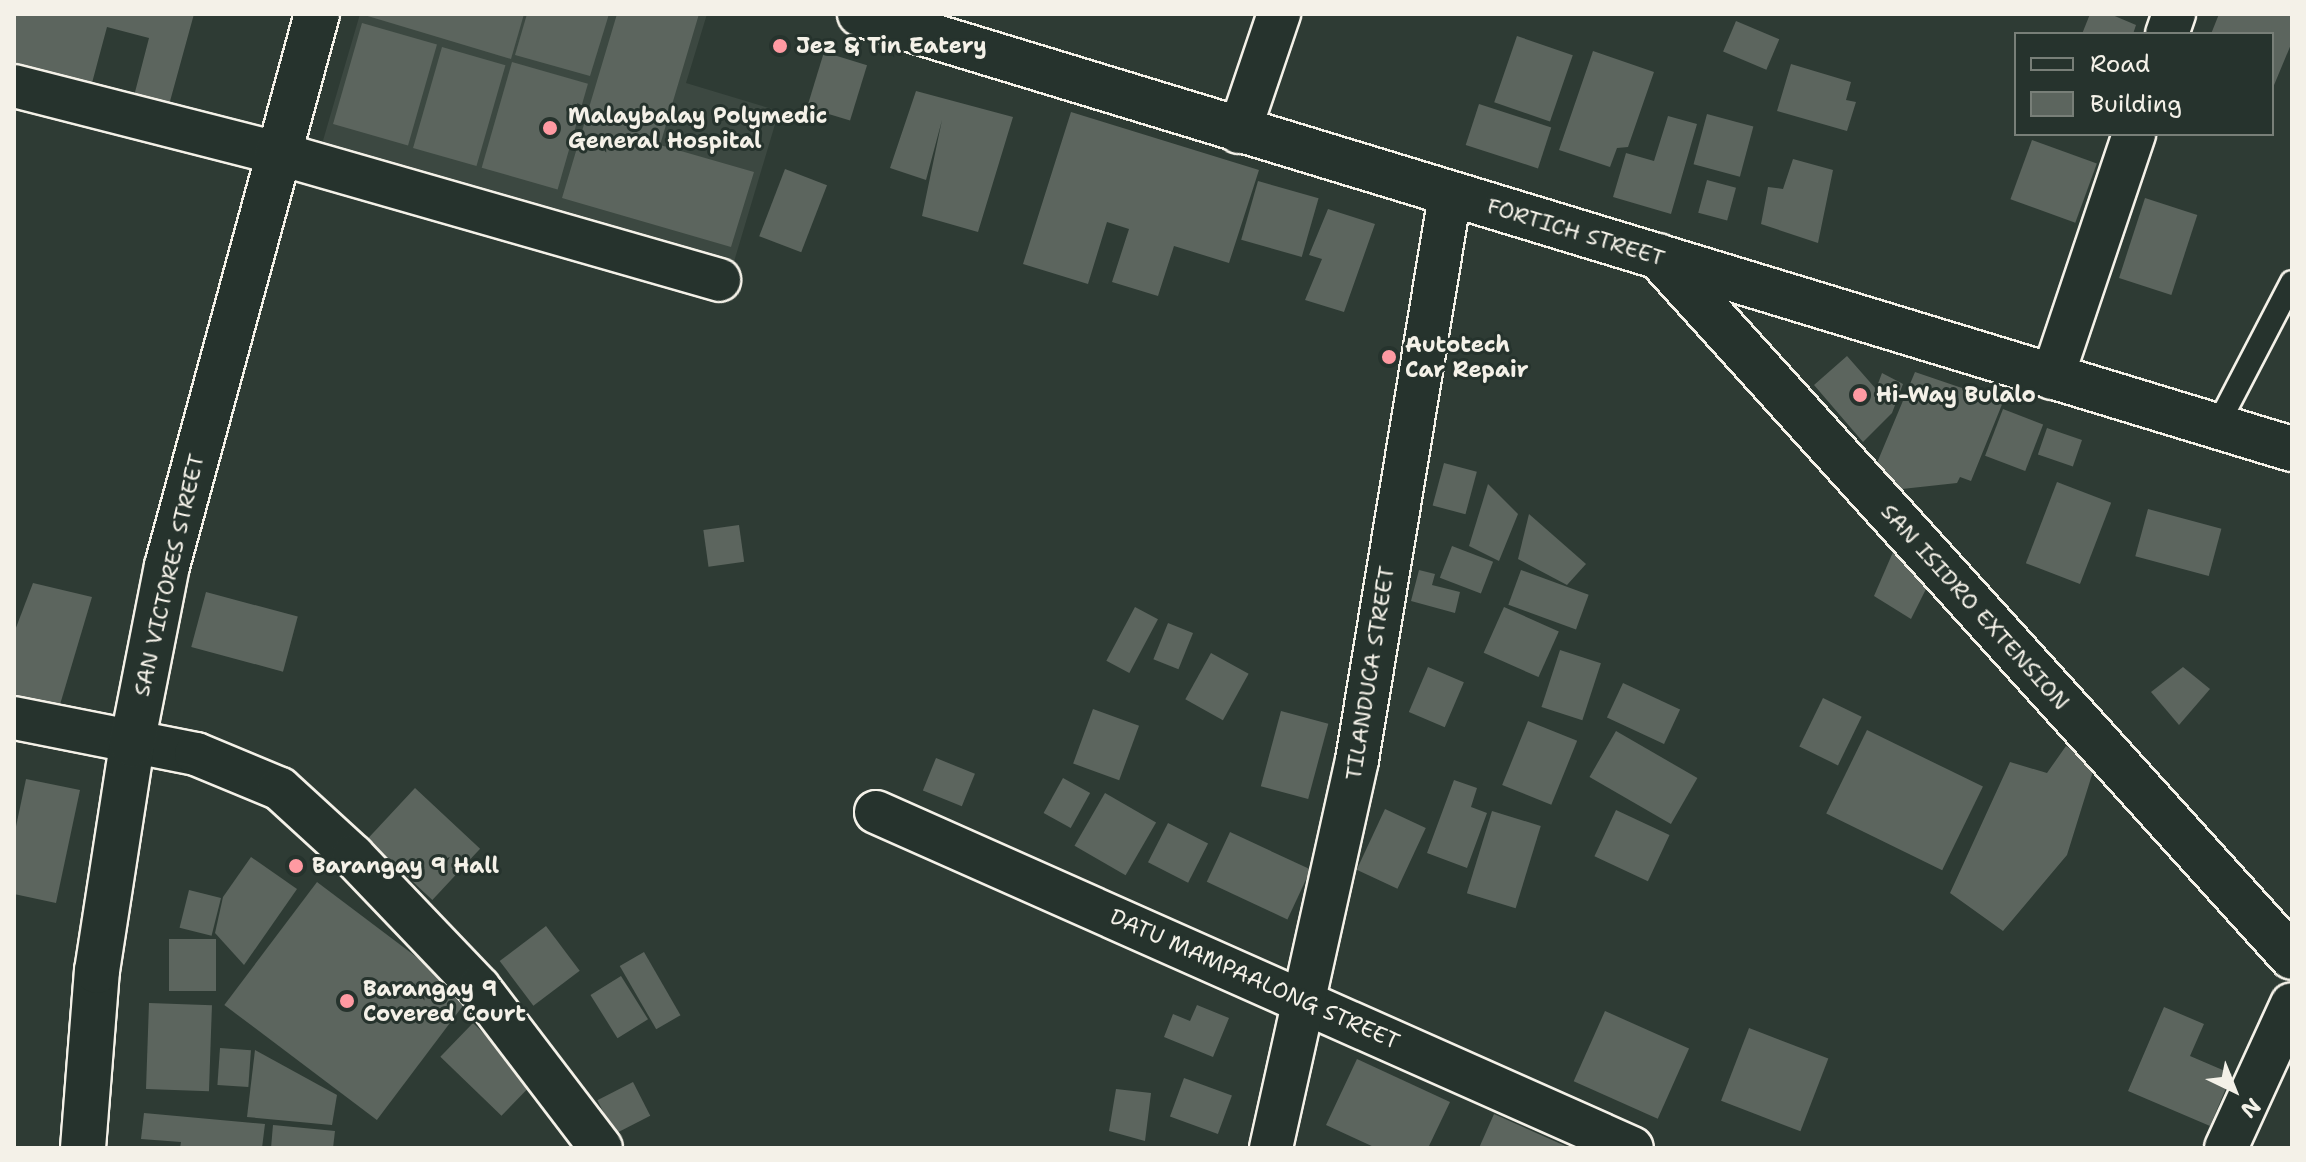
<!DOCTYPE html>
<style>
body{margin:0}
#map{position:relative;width:2306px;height:1162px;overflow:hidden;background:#2e3b34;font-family:"Shantell Sans",sans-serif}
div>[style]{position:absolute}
.built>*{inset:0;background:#3c4841}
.building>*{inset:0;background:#5c655e;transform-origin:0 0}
.roads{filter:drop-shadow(2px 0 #f4f1e8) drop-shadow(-2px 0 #f4f1e8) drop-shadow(0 2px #f4f1e8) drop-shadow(0 -2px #f4f1e8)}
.lane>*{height:22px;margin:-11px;padding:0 11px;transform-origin:11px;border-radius:11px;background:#26332d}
.street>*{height:42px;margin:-21px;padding:0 21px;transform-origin:21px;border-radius:21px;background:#26332d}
.secondary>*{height:44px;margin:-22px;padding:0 22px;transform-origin:22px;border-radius:22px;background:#26332d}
.highway>*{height:44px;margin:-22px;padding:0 22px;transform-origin:22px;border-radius:22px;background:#26332d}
.dots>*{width:22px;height:22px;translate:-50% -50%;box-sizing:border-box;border:4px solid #26332d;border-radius:50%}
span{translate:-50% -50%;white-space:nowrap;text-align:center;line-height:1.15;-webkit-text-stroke:6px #26332d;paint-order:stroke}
.poi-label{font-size:22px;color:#f4f1e8;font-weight:700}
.left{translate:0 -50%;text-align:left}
.street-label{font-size:22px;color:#f4f1e8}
.frame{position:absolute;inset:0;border:16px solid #f4f1e8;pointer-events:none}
.legend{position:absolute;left:2014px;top:32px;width:260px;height:104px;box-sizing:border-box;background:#26332d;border:2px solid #787f78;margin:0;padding:10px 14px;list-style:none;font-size:24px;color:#f4f1e8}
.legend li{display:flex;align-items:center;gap:16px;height:40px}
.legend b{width:40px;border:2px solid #787f78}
.north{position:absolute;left:2194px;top:1050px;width:80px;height:80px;-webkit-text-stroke:6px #26332d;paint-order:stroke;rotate:137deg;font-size:22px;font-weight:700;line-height:32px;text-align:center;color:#f4f1e8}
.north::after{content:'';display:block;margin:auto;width:28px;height:36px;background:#f4f1e8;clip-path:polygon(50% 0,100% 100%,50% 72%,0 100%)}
</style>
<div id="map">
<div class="built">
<div style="clip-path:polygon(360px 14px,707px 14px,686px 83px,779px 111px,733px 265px,322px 144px)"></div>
</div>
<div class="building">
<div style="clip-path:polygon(14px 14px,194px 14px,169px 105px,134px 96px,149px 38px,107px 27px,92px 83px,14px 62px)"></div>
<div style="clip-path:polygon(361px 14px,524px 14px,511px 59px)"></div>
<div style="clip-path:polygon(527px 14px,609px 14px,590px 76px,515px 55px)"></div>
<div style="clip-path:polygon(617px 14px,699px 14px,660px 145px,754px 172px,731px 247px,562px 198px)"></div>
<div style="clip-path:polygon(2090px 14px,2110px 14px,2136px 25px,2133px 34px,2082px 34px)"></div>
<div style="clip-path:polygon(2219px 14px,2292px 14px,2292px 42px,2272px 90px,2272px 34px,2211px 34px)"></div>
<div style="left:1736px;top:21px;width:47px;height:33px;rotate:23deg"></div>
<div style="left:362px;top:23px;width:78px;height:105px;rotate:16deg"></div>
<div style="left:1517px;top:36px;width:59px;height:70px;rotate:19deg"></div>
<div style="left:442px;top:47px;width:66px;height:105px;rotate:16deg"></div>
<div style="clip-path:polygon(1593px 51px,1654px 72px,1628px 147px,1617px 148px,1610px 167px,1559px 150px)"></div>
<div style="left:824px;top:52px;width:45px;height:58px;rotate:17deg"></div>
<div style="left:512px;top:62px;width:79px;height:110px;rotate:16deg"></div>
<div style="clip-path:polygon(1791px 64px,1851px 82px,1846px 100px,1856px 102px,1847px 131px,1777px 111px)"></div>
<div style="clip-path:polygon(916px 91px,1013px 117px,978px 232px,922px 216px,942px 120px,926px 180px,890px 168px)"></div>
<div style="left:1479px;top:104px;width:76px;height:43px;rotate:18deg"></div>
<div style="clip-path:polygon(1071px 112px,1259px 170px,1229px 263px,1174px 246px,1158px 296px,1112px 282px,1129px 229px,1107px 222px,1088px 284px,1023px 264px)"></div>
<div style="left:1707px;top:114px;width:48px;height:52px;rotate:15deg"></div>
<div style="clip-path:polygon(1668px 116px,1697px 124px,1671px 214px,1613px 197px,1626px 153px,1654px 161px)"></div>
<div style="left:2032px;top:140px;width:69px;height:63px;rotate:20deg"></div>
<div style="clip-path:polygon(1793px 159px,1833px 170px,1818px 243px,1761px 224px,1768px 187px,1783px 189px)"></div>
<div style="left:785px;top:169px;width:45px;height:72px;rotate:21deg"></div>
<div style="left:1707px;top:180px;width:30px;height:34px;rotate:15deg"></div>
<div style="left:1258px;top:181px;width:63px;height:61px;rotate:16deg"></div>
<div style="left:2145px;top:198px;width:55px;height:84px;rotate:18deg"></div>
<div style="clip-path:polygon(1328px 209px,1375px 224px,1344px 312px,1305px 300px,1322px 259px,1309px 255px)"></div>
<div style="clip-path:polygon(1847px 356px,1876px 389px,1882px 373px,1903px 384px,1892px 413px,1863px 442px,1814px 385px)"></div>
<div style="clip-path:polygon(1915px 372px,2003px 402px,1971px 481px,1960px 477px,1957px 483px,1902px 489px,1874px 470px)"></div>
<div style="left:2003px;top:409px;width:43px;height:50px;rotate:21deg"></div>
<div style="left:2047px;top:428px;width:37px;height:28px;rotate:19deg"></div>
<div style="left:1444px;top:463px;width:34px;height:44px;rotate:15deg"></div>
<div style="left:2057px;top:482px;width:58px;height:87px;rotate:21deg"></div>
<div style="clip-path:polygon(1488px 484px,1518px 514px,1499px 561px,1469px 546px)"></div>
<div style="left:2148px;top:509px;width:76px;height:49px;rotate:15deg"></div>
<div style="clip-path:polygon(1529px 514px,1586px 564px,1567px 585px,1518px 559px)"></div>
<div style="left:739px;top:525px;width:37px;height:36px;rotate:82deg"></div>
<div style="left:1452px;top:546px;width:44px;height:34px;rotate:21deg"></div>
<div style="clip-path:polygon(1893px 552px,1927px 587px,1911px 619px,1874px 596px)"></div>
<div style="clip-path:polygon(1419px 570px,1435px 574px,1432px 585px,1460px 592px,1455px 613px,1411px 601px)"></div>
<div style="left:1521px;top:570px;width:72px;height:37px;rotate:20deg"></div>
<div style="clip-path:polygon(33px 583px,92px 597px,59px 708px,14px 702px,14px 633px)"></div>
<div style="left:206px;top:592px;width:95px;height:57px;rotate:15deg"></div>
<div style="left:1135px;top:607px;width:26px;height:61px;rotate:28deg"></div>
<div style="left:1504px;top:607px;width:60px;height:50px;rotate:24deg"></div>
<div style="left:1168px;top:623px;width:27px;height:39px;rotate:22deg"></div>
<div style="left:1560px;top:650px;width:43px;height:60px;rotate:18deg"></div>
<div style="left:1211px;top:653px;width:43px;height:53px;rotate:29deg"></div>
<div style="left:1428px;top:667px;width:39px;height:49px;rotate:23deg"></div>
<div style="clip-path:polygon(2183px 667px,2210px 689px,2179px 725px,2151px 692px)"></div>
<div style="left:1623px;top:683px;width:63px;height:38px;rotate:25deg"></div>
<div style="left:1823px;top:698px;width:43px;height:54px;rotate:26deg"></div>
<div style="left:1093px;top:709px;width:49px;height:58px;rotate:20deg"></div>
<div style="left:1281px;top:711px;width:49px;height:78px;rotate:15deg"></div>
<div style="left:1528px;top:721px;width:53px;height:69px;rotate:22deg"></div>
<div style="left:1867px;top:730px;width:129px;height:93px;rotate:26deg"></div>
<div style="left:1616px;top:731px;width:94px;height:53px;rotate:30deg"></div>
<div style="clip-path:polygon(2066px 746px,2095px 765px,2067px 855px,2003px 931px,1950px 893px,2010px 762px,2047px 773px)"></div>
<div style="left:936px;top:758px;width:42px;height:35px;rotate:22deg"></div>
<div style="left:1063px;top:778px;width:31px;height:40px;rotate:29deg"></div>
<div style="clip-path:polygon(26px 779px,80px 790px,56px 903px,14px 894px,14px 836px)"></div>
<div style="clip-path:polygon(1454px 780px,1477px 788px,1471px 807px,1487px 813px,1467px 868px,1427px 853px)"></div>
<div style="left:415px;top:788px;width:89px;height:70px;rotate:43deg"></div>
<div style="left:1105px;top:793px;width:59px;height:61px;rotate:30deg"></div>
<div style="left:1385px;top:809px;width:45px;height:67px;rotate:25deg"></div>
<div style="left:1616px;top:810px;width:59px;height:51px;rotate:25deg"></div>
<div style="left:1492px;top:811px;width:51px;height:86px;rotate:17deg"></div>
<div style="left:1168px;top:823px;width:45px;height:44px;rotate:27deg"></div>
<div style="left:1230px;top:832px;width:89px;height:55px;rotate:25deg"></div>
<div style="clip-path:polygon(251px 857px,297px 889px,244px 965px,215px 933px,223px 897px)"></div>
<div style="left:317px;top:882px;width:191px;height:154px;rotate:37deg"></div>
<div style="left:189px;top:890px;width:33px;height:39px;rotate:14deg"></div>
<div style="left:546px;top:926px;width:56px;height:58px;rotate:53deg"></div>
<div style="left:169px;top:939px;width:47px;height:52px"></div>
<div style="left:644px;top:952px;width:73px;height:28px;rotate:60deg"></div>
<div style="left:621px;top:976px;width:51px;height:36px;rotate:58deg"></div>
<div style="left:149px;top:1003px;width:63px;height:86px;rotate:2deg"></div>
<div style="clip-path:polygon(1197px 1005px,1229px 1018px,1213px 1057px,1164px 1037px,1173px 1014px,1190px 1021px)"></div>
<div style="clip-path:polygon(2164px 1007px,2204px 1024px,2190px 1056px,2232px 1074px,2210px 1126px,2128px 1091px)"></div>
<div style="left:1605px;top:1011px;width:92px;height:77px;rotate:24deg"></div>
<div style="left:473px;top:1023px;width:85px;height:47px;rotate:44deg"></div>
<div style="left:1749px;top:1028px;width:85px;height:78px;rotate:21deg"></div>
<div style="left:220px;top:1048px;width:31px;height:37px;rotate:4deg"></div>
<div style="clip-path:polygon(255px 1050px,337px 1095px,332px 1125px,247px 1117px)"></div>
<div style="clip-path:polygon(1357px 1059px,1450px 1102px,1428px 1148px,1376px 1148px,1326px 1125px)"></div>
<div style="left:1184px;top:1078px;width:51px;height:41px;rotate:20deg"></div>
<div style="left:633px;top:1082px;width:38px;height:40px;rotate:63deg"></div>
<div style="clip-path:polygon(1116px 1089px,1151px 1093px,1145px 1141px,1109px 1131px)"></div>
<div style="clip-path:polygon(144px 1113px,265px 1124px,262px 1148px,180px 1148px,181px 1142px,141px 1139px)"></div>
<div style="clip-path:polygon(1494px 1114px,1570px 1148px,1479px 1148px)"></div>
<div style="clip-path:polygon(273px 1125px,335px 1131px,333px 1148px,271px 1148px)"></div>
</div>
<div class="roads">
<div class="lane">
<div style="left:2217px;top:426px;width:162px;rotate:-62.5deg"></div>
</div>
<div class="street">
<div style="left:2167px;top:34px;width:21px;rotate:-71deg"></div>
<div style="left:14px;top:86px;width:271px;rotate:14.3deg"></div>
<div style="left:277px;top:153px;width:460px;rotate:16deg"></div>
<div style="left:1239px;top:132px;width:125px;rotate:-71.3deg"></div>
<div style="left:2052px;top:378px;width:257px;rotate:-71.4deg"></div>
<div style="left:14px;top:718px;width:186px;rotate:11.2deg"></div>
<div style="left:196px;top:754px;width:91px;rotate:22.6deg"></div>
<div style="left:280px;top:789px;width:99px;rotate:42.5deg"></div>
<div style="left:353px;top:856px;width:182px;rotate:46.3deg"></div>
<div style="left:479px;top:988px;width:201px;rotate:52.7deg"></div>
<div style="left:876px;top:812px;width:827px;rotate:23.96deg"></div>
<div style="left:1271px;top:1148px;width:397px;rotate:-77.5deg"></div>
<div style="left:1357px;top:760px;width:573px;rotate:-80.65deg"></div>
<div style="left:2226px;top:1148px;width:158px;rotate:-65.4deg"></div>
</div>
<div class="secondary">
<div style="left:1658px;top:256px;width:945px;rotate:47.87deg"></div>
<div style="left:83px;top:1148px;width:178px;rotate:-85.5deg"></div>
<div style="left:97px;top:971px;width:230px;rotate:-81.2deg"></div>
<div style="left:132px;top:744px;width:181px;rotate:-78.9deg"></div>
<div style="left:167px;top:566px;width:572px;rotate:-74.8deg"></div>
</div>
<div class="highway">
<div style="left:860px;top:14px;width:1497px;rotate:16.9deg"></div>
</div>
</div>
<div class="dots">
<div style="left:780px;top:46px;background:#ff9aa2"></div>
<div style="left:550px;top:128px;background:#ff9aa2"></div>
<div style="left:1389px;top:357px;background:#ff9aa2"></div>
<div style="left:1860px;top:395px;background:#ff9aa2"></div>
<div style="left:296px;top:866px;background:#ff9aa2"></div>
<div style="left:347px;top:1001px;background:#ff9aa2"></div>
</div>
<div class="poi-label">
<span class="left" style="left:796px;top:46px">Jez &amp; Tin Eatery</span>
<span class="left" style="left:568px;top:128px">Malaybalay Polymedic<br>General Hospital</span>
<span class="left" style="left:1405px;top:357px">Autotech<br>Car Repair</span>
<span class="left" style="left:1876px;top:395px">Hi-Way Bulalo</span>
<span class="left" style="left:312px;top:866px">Barangay 9 Hall</span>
<span class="left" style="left:363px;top:1001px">Barangay 9<br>Covered Court</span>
</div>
<div class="street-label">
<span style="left:1576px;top:232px;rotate:17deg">FORTICH STREET</span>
<span style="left:169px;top:575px;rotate:-77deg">SAN VICTORES STREET</span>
<span style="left:1975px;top:607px;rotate:48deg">SAN ISIDRO EXTENSION</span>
<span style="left:1370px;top:673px;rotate:-81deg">TILANDUCA STREET</span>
<span style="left:1255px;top:979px;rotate:24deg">DATU MAMPAALONG STREET</span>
</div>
<div class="frame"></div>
<ul class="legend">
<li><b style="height:10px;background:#26332d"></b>Road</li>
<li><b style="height:22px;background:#5c655e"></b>Building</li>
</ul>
<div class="north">N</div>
</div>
